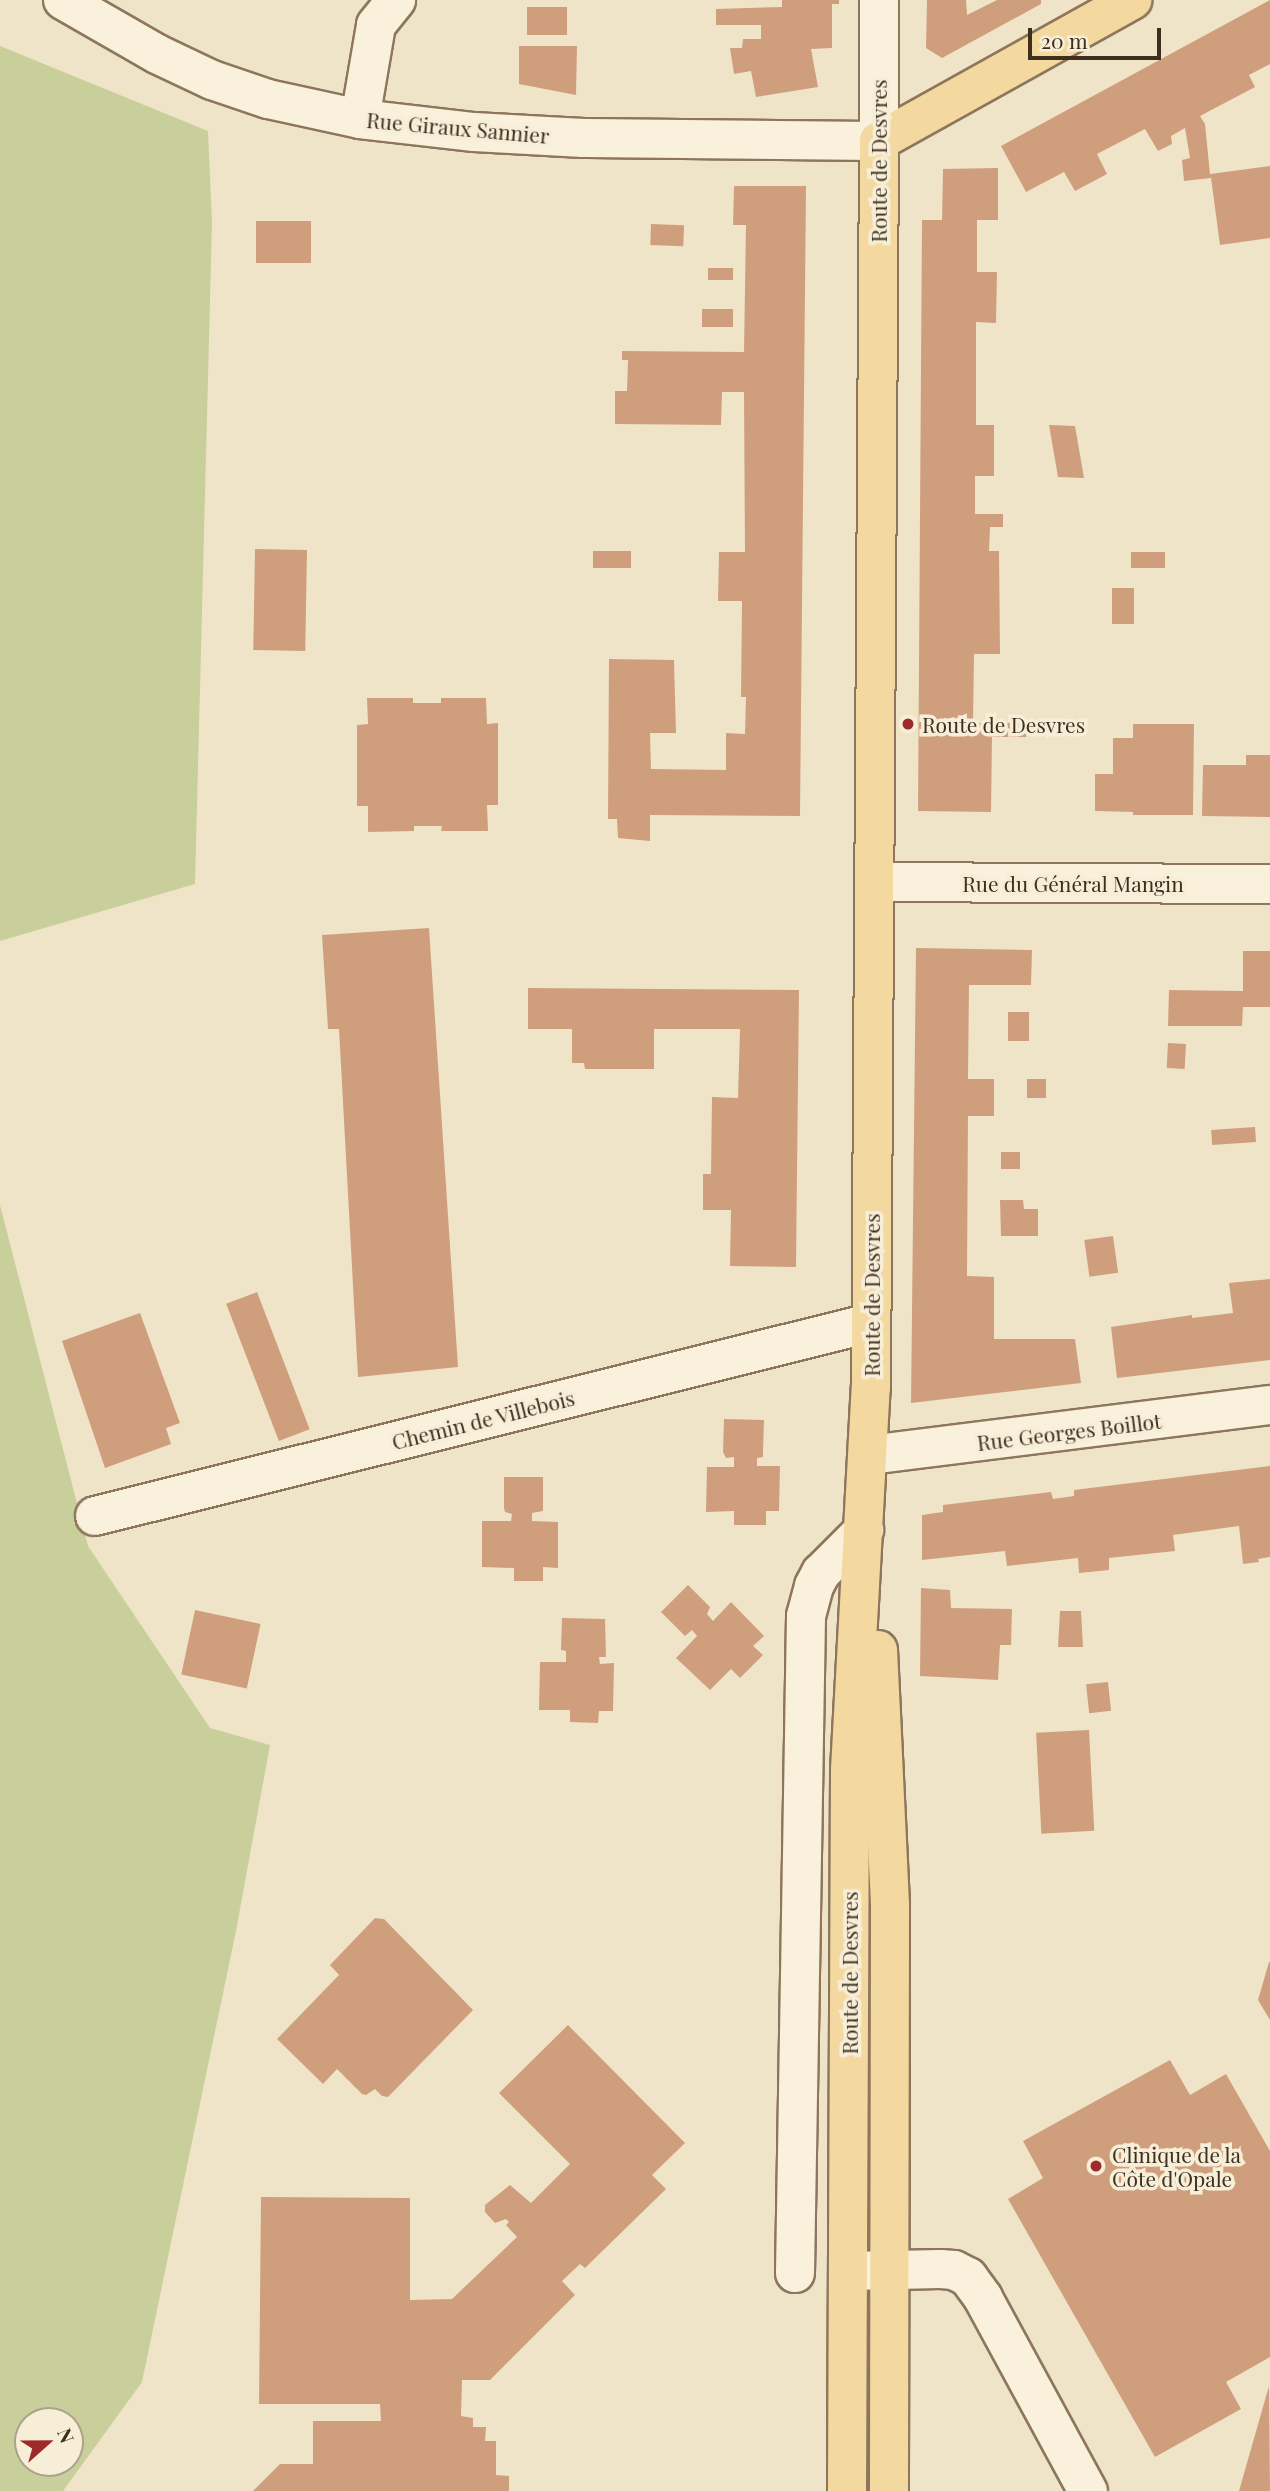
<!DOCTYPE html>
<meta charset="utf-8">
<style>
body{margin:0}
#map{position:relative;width:1270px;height:2491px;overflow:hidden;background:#f0e4c8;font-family:"Playfair Display",serif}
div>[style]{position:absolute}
.green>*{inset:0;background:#c9cf9b}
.building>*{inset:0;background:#cf9f7d;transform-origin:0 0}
.roads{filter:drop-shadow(2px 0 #8d765c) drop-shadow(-2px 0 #8d765c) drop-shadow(0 2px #8d765c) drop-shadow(0 -2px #8d765c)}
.minor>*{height:38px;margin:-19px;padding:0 19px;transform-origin:19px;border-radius:19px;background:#faf1dc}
.major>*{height:38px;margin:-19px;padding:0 19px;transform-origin:19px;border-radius:19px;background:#f3d9a0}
.dots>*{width:19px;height:19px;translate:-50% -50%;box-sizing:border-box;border:4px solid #f7eed8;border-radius:50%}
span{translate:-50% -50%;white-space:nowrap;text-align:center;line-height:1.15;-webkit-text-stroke:7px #f7eed8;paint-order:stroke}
.street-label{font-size:21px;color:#3d2e20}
.poi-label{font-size:21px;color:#3d2e20}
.left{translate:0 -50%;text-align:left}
.north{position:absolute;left:14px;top:2407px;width:70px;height:70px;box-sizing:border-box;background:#f7eed8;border:2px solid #ada18e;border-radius:50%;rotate:69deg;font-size:19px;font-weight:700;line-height:28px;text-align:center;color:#3d2e20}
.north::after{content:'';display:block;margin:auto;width:24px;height:32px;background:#9e2a2b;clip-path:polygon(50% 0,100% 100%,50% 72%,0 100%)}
.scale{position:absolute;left:1028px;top:28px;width:133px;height:32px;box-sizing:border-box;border:4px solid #3d2e20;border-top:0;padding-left:9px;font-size:21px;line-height:24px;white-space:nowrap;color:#3d2e20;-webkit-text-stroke:5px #f7eed8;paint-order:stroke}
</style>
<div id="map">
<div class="green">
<div style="clip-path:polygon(0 46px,208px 131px,212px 222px,195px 884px,0 941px)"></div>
<div style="clip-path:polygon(evenodd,0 1205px,88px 1546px,210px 1728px,270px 1745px,236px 1931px,142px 2382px,63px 2491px,0 2491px,0 1205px,28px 2421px,70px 2421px,70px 2463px,28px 2463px,28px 2421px)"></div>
</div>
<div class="building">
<div style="clip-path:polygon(782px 0,839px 0,839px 4px,832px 4px,832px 48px,811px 49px,818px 87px,756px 97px,751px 71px,734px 74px,730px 48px,742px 48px,743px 39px,761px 39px,761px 25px,716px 25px,716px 9px,782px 7px)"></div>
<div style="clip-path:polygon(927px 0,966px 0,967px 15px,997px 0,1041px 0,1041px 4px,942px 58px,926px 48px)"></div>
<div style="clip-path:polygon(1270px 0,1270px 64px,1249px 75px,1255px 87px,1200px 116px,1205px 124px,1210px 174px,1270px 166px,1270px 238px,1220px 245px,1211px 178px,1184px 181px,1182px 160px,1190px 158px,1185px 128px,1171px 136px,1172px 144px,1158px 151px,1145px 129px,1097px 154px,1107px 174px,1075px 191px,1064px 172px,1026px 192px,1001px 146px)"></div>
<div style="left:527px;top:7px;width:40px;height:28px"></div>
<div style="clip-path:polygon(519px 46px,577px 46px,576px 95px,519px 84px)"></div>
<div style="clip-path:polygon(998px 168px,998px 220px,977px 220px,977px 272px,997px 272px,996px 323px,976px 322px,976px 425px,994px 425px,994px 476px,975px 476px,975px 514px,1003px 514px,1003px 527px,990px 527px,989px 551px,999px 551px,1000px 654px,974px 654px,973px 723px,1027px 723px,1026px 737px,992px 737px,991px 812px,918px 811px,922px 220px,942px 220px,943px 169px)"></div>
<div style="clip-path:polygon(734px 186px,806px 186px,800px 816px,650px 815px,650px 841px,618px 838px,617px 819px,608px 819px,609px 659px,674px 660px,676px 733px,650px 733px,651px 769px,726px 770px,726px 733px,745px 734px,746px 697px,741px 697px,742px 601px,718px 601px,719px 552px,745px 552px,744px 392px,722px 392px,721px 425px,615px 424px,615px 391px,627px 391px,628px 360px,622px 360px,622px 351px,744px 352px,746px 225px,733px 225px)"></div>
<div style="left:256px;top:221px;width:55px;height:42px"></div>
<div style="left:651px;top:224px;width:33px;height:21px;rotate:2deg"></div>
<div style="left:708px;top:268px;width:25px;height:12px"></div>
<div style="left:702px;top:309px;width:31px;height:18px"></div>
<div style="clip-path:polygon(1049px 425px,1075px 426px,1084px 478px,1058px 477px)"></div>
<div style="left:255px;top:549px;width:52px;height:101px;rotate:1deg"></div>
<div style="left:593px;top:551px;width:38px;height:17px"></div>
<div style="left:1131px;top:552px;width:34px;height:16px"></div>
<div style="left:1112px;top:588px;width:22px;height:36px"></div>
<div style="clip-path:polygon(367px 698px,413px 698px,413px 703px,441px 703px,441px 698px,486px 698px,487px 724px,498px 723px,498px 805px,487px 805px,488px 831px,441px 831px,442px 826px,414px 826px,414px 831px,368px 832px,368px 806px,357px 806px,357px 725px,368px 724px)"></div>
<div style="clip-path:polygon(1133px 724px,1194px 724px,1193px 815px,1133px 815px,1133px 812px,1095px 811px,1095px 774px,1113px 774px,1113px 738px,1133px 738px)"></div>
<div style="clip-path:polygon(1246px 755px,1270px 755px,1270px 817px,1202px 816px,1203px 765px,1246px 765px)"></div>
<div style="clip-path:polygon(429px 928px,458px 1367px,358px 1377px,339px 1029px,328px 1029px,322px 935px)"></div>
<div style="clip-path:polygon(916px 948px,1032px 950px,1031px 985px,969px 985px,968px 1079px,994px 1079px,994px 1116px,968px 1116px,967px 1276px,994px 1277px,994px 1339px,1075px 1339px,1081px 1383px,911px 1403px)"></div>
<div style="clip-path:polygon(1243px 951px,1270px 951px,1270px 1007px,1243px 1007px,1242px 1026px,1168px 1026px,1169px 990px,1243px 991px)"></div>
<div style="clip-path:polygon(528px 988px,799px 990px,796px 1267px,730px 1266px,731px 1210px,703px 1210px,703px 1174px,711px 1174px,712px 1097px,738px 1098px,740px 1029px,654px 1029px,654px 1069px,585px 1069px,584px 1063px,572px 1063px,572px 1029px,528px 1029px)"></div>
<div style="left:1008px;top:1012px;width:21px;height:29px"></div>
<div style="left:1168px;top:1043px;width:18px;height:25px;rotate:3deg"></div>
<div style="left:1027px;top:1079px;width:19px;height:19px"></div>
<div style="left:1255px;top:1127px;width:15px;height:44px;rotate:86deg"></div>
<div style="left:1020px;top:1152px;width:17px;height:19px;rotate:90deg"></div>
<div style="clip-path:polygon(1000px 1200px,1023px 1200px,1024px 1209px,1038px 1209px,1038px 1236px,1001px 1236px)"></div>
<div style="left:1113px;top:1236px;width:37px;height:29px;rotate:82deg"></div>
<div style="clip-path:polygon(1270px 1279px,1270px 1360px,1117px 1378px,1111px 1327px,1192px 1315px,1192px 1318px,1233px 1313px,1229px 1283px)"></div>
<div style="left:257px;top:1292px;width:147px;height:33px;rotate:69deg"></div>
<div style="clip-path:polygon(140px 1313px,180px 1423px,166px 1428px,171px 1444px,105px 1468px,62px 1341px)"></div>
<div style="clip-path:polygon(724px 1419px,764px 1420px,763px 1452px,763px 1457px,757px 1458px,757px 1466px,780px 1466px,779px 1511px,766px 1511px,766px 1525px,734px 1525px,734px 1511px,706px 1512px,707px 1467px,734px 1467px,734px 1457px,726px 1458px,723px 1452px)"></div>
<div style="clip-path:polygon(1270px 1466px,1270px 1557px,1258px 1559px,1259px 1562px,1243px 1564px,1239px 1526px,1173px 1535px,1175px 1551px,1109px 1558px,1109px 1570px,1079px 1573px,1078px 1558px,1007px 1566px,1005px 1551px,922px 1560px,922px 1515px,943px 1512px,943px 1505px,1051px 1492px,1053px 1499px,1074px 1496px,1074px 1490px)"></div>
<div style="clip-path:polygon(504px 1477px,543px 1477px,543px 1511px,532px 1513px,532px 1521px,558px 1522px,558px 1568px,543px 1567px,543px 1581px,514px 1581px,514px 1568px,482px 1567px,482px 1521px,511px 1521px,512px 1514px,505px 1512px,504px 1508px)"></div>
<div style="clip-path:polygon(688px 1585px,710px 1607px,707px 1614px,713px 1621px,731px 1602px,764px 1636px,753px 1646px,763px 1655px,740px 1678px,731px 1669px,710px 1690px,676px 1658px,697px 1636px,692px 1630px,685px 1636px,661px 1612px)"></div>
<div style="clip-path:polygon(921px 1588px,950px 1590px,951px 1608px,1012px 1609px,1011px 1645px,1000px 1645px,998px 1680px,920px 1676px)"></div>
<div style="left:195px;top:1610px;width:67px;height:66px;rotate:12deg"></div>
<div style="clip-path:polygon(1060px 1611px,1081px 1611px,1083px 1647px,1058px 1647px)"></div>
<div style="clip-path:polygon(562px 1618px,605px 1619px,606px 1657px,599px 1657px,600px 1664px,614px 1663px,613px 1711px,599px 1711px,598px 1723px,570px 1722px,570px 1710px,539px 1710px,540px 1662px,566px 1662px,566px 1651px,561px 1650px)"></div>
<div style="left:1108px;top:1682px;width:29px;height:22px;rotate:84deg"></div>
<div style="left:1089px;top:1730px;width:101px;height:53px;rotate:87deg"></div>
<div style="clip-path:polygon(375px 1918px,384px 1919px,473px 2010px,388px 2097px,382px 2096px,375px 2089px,366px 2095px,362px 2094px,337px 2069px,323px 2084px,277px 2039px,339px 1975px,330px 1965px)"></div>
<div style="clip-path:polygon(1269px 1962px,1270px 1962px,1270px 2020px,1258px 2000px)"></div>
<div style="clip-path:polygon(568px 2025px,685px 2143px,652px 2175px,666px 2189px,585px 2268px,580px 2264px,562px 2281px,575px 2295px,490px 2380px,462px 2380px,461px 2416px,473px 2418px,473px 2427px,486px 2427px,485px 2441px,496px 2441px,496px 2475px,509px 2476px,509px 2491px,253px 2491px,280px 2464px,313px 2464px,313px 2421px,381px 2421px,380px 2404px,259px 2404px,261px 2197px,410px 2198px,410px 2300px,452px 2299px,517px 2237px,506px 2225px,509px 2222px,506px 2219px,495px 2223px,485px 2212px,485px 2205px,510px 2185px,531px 2203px,570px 2164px,499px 2093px)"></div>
<div style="clip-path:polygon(1170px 2060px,1190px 2095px,1226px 2074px,1270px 2151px,1270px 2357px,1226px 2382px,1241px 2409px,1155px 2457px,1008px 2199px,1043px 2178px,1023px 2141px)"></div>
<div style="clip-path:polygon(1269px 2386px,1270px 2491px,1239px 2491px)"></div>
</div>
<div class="roads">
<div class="minor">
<div style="left:63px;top:0;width:108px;rotate:29.9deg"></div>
<div style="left:157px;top:54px;width:61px;rotate:25.3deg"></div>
<div style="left:212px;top:80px;width:59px;rotate:18.7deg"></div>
<div style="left:268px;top:99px;width:94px;rotate:12.3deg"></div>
<div style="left:360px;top:119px;width:115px;rotate:6.5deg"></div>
<div style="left:474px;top:132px;width:109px;rotate:3.2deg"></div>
<div style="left:583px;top:138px;width:296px;rotate:0.6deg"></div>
<div style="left:879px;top:141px;width:141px;rotate:-90deg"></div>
<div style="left:360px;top:119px;width:95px;rotate:-80.3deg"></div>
<div style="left:376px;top:25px;width:32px;rotate:-51deg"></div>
<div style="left:875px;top:882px;width:395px;rotate:0.3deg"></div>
<div style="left:869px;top:1455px;width:404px;rotate:-7.1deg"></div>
<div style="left:95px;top:1516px;width:799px;rotate:-13.98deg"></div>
<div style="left:848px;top:2271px;width:92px;rotate:-1.2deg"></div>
<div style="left:940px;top:2269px;width:14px;rotate:4deg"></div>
<div style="left:954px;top:2270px;width:16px;rotate:27deg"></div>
<div style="left:968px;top:2277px;width:26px;rotate:54deg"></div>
<div style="left:983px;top:2298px;width:220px;rotate:61.5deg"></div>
<div style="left:795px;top:2273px;width:657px;rotate:-89.04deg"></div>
<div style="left:806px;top:1616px;width:31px;rotate:-75deg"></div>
<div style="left:814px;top:1586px;width:15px;rotate:-62deg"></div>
<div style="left:821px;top:1573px;width:61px;rotate:-45deg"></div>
</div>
<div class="major">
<div style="left:878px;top:1650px;width:255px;rotate:87.3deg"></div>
<div style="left:890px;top:1905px;width:586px;rotate:90.1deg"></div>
<div style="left:847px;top:2491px;width:721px;rotate:-89.76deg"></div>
<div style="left:850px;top:1770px;width:383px;rotate:-86.9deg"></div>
<div style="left:871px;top:1388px;width:1247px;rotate:-89.63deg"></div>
<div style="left:879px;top:141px;width:290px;rotate:-29.1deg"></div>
</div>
</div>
<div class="dots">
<div style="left:908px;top:724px;background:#9e2a2b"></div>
<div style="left:1096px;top:2166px;background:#9e2a2b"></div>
</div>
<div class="street-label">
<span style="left:458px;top:127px;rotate:5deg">Rue Giraux Sannier</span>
<span style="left:878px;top:161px;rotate:-90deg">Route de Desvres</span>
<span style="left:1073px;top:883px">Rue du Général Mangin</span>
<span style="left:871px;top:1295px;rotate:-90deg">Route de Desvres</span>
<span style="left:483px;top:1419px;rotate:-14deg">Chemin de Villebois</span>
<span style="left:1069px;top:1431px;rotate:-7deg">Rue Georges Boillot</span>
<span style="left:849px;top:1973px;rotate:-90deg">Route de Desvres</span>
</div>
<div class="poi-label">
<span class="left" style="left:922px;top:724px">Route de Desvres</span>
<span class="left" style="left:1112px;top:2166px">Clinique de la<br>Côte d'Opale</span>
</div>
<div class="north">N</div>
<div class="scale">20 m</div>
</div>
